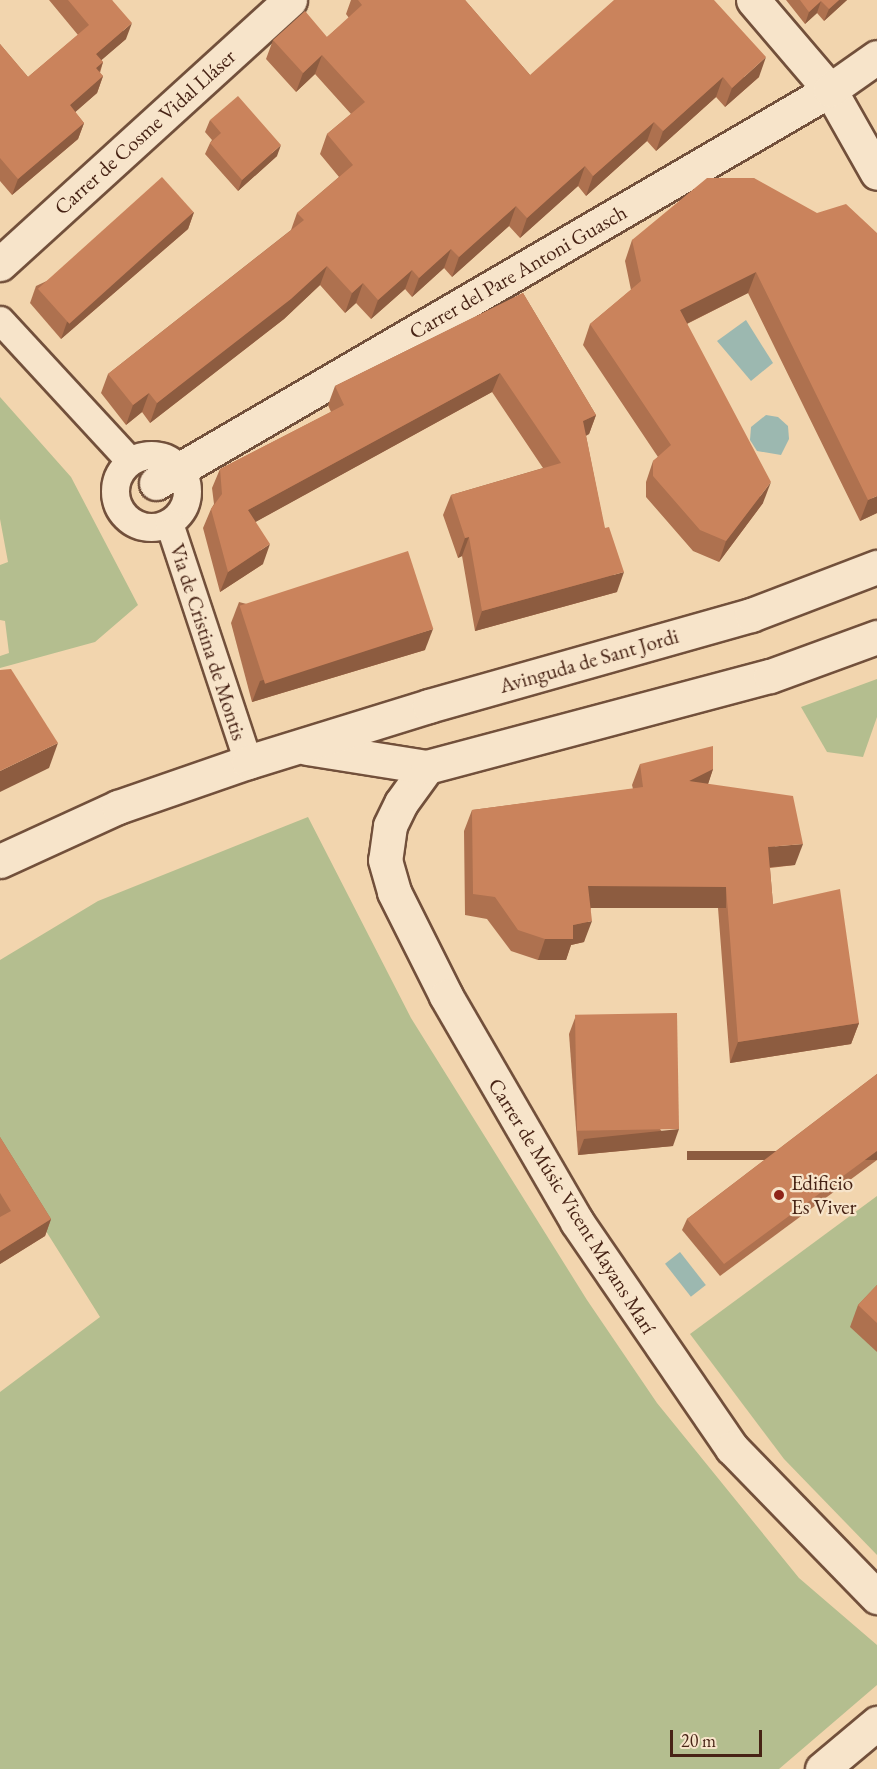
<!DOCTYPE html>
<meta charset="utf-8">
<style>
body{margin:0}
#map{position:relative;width:877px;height:1769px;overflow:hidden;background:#f2d5ae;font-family:"EB Garamond",serif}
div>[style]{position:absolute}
.green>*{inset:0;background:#b4be8f}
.water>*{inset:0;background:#9cb8b0;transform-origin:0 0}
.roads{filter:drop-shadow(2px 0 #72503b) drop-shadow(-2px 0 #72503b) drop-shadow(0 2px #72503b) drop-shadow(0 -2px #72503b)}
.pedestrian>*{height:27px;margin:-13.5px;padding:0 13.5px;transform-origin:13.5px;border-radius:13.5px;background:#f7e4ca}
.pedestrian>.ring{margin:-13.5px;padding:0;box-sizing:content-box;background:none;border:27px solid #f7e4ca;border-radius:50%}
.minor>*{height:33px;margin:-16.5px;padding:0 16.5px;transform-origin:16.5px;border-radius:16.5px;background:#f7e4ca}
.tertiary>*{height:33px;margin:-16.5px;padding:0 16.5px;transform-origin:16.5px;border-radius:16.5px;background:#f7e4ca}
.wall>*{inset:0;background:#ae714f}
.shaded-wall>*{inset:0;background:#8d5c40;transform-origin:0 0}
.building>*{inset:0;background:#ca835c;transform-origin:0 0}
.dots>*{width:16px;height:16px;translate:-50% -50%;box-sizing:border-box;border:3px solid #f7e4ca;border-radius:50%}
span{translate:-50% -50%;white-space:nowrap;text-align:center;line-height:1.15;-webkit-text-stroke:4.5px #f7e4ca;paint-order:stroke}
.street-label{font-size:21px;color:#472315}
.poi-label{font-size:21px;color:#472315}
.left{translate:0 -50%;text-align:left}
.scale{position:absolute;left:670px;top:1730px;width:92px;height:27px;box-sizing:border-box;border:3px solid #472315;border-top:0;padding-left:8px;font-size:18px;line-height:21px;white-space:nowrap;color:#472315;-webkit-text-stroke:4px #f7e4ca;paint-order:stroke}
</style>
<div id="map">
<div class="green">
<div style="clip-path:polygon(0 397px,71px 477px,138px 605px,95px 642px,0 668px,0 656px,9px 653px,5px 621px,0 620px,0 565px,8px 562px,0 519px)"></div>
<div style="clip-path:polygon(877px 679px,877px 717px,863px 757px,827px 752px,801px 707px)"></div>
<div style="clip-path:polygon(308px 817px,411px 1018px,587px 1300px,657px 1403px,799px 1578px,877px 1645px,877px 1685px,779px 1769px,0 1769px,0 1392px,100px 1317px,0 1158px,0 960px,98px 901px)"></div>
<div style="clip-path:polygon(877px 1196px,877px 1555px,784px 1459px,690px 1334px)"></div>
</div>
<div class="water">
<div style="clip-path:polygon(746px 320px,773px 363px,751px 381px,717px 341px)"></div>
<div style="clip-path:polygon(766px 415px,778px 417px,788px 426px,789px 439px,781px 455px,757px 451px,750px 440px,751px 427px)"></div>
<div style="left:680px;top:1252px;width:42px;height:19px;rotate:52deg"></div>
</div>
<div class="roads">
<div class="pedestrian">
<div style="left:0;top:320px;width:192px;rotate:47.3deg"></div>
<div class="ring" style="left:115px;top:455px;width:45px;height:45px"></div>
<div style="left:169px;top:523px;width:252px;rotate:71.7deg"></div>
</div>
<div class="minor">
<div style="left:753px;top:0;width:118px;rotate:49.5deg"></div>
<div style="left:830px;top:90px;width:95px;rotate:60.5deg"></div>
<div style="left:0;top:264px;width:392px;rotate:-42.3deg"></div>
<div style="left:156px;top:483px;width:780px;rotate:-30.25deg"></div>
<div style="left:830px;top:90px;width:57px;rotate:-35.1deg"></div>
<div style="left:427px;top:767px;width:44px;rotate:125.8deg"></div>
<div style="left:401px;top:803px;width:25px;rotate:116deg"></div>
<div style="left:390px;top:826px;width:34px;rotate:98deg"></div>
<div style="left:385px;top:860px;width:33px;rotate:74deg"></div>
<div style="left:394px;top:892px;width:116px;rotate:63.4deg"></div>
<div style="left:446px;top:996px;width:261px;rotate:59.9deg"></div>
<div style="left:577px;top:1222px;width:274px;rotate:55.6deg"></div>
<div style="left:732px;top:1448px;width:208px;rotate:45.8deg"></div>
<div style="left:822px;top:1769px;width:72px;rotate:-39.9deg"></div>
</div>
<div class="tertiary">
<div style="left:307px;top:748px;width:121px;rotate:9deg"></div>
<div style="left:427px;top:767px;width:355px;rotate:-14.9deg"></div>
<div style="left:770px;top:676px;width:114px;rotate:-20deg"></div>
<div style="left:0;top:861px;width:130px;rotate:-24.6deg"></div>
<div style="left:118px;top:807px;width:138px;rotate:-19.1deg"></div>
<div style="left:248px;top:762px;width:189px;rotate:-17.2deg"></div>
<div style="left:429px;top:706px;width:335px;rotate:-15.8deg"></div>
<div style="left:751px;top:615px;width:135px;rotate:-20.9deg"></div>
</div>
</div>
<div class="wall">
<div style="clip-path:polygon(49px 0,112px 0,126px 39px,101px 60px,103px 62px,100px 73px,103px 76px,97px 93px,75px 112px,84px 123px,78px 139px,12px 195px,0 181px,0 44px,28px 77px,78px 35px)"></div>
<div style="clip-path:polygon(351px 0,465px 0,530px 75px,759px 77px,725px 107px,716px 97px,656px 151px,647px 141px,586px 196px,578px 186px,520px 238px,509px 226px,452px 277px,444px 268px,412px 297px,405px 289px,371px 319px,356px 303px,345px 313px,320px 285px,284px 319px,150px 423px,142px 412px,126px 425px,101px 393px,108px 374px,291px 230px,297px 213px,339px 177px,320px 154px,327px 134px,351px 114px,315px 74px,296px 92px,266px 59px,273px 40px,327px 37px,349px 18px,346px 14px)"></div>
<div style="clip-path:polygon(786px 0,847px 0,824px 21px,817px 13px,805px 24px)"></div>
<div style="clip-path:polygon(210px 120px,277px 156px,238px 191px,205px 154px,210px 143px,212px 140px,205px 132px)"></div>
<div style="clip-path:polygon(754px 178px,877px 513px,860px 521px,748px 293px,687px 324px,763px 503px,719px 562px,693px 551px,646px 497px,646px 482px,653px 461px,658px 457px,583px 345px,590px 324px,631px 290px,625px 261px,632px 240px)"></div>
<div style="clip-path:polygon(194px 212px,188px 229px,61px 339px,30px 303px,36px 286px)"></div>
<div style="clip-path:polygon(523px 293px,596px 415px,589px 434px,586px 436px,617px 592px,475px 631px,462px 556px,458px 558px,443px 515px,451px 495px,543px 468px,492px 392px,255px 522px,263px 564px,220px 592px,203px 528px,211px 509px,214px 504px,212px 488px,220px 469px,331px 412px,328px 405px,335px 386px)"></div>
<div style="clip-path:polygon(239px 602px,425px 650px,252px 702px,231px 623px)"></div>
<div style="clip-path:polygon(640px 764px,713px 769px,708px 784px,795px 865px,770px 868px,773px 904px,859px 1023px,851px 1044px,730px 1063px,718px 908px,591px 907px,584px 942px,571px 945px,566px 960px,538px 960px,511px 951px,487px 919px,465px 915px,464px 831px,472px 810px,633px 789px,632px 785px)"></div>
<div style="clip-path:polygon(575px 1018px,673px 1146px,578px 1155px,569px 1034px)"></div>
<div style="clip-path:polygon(877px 1074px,877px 1160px,720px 1276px,682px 1230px,687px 1219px)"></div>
<div style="clip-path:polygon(0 1137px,51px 1219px,45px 1236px,0 1264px)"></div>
<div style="clip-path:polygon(877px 1285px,877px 1352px,850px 1327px,858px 1305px)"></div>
</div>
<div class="shaded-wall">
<div style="clip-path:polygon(839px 0,847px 0,824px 21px,829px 9px)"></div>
<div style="clip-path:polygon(821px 1px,817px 13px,805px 24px,809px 12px)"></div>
<div style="clip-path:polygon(132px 23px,126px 39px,90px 70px,96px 54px)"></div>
<div style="clip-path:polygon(322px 55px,315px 74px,296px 92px,303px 73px)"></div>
<div style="clip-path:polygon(766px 57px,759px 77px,725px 107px,732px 88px)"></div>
<div style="clip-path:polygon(103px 62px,97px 78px,96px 68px)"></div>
<div style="clip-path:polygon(103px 76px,97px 93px,64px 122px,70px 105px)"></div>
<div style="clip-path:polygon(723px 77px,716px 97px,656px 151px,663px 131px)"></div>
<div style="clip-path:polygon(654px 122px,647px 141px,586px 196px,593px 176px)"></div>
<div style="clip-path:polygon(84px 123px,78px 139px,12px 195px,18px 179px)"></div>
<div style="clip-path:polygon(281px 145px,277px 156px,238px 191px,242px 180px)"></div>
<div style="clip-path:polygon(585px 166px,578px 186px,520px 238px,527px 218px)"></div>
<div style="clip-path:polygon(516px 206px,509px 226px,452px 277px,459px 257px)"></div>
<div style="clip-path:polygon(194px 212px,188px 229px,61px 339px,67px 322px)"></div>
<div style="clip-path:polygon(451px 249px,444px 268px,412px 297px,419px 278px)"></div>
<div style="clip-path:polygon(327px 266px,320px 285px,284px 319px,150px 423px,157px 403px)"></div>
<div style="clip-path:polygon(412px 270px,405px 289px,371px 319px,378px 300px)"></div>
<div style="clip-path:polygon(756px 272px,748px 293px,672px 331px,680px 310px)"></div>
<div style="clip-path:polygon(363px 283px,356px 303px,345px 313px,352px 293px)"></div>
<div style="clip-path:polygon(500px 373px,492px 392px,241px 530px,248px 510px)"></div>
<div style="clip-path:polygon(149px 393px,142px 412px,126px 425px,133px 405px)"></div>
<div style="clip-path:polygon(596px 415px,589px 434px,575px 440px,583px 421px)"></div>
<div style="clip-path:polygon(771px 482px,763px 503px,719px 562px,726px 541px)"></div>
<div style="clip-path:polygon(877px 496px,877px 513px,860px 521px,868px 500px)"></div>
<div style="clip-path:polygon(469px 537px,462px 556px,458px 558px,465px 538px)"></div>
<div style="clip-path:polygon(270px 544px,263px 564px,220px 592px,228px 572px)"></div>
<div style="clip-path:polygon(624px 572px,617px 592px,475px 631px,482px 611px)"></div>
<div style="clip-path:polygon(433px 629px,425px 650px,252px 702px,260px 681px)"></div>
<div style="clip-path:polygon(58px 743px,49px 768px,0 792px,0 771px)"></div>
<div style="clip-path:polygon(713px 769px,706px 790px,689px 781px)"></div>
<div style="clip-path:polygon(803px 844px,795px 865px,760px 868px,768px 847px)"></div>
<div style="left:588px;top:886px;width:138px;height:22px"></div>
<div style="clip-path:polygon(592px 921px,584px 942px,571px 945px,566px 960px,538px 960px,545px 939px,573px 925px)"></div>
<div style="clip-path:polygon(859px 1023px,851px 1044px,730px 1063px,738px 1042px)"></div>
<div style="clip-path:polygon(679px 1129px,673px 1146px,578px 1155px,584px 1139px)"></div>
<div style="left:877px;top:1151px;width:9px;height:190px;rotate:90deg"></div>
<div style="clip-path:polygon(51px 1219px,45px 1236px,0 1264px,0 1251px)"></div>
</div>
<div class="building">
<div style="clip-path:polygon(68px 0,112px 0,132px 23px,96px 54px,103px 62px,96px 68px,103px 76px,70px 105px,84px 123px,18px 179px,0 158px,0 44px,28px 77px,89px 25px)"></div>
<div style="clip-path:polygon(358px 0,465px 0,530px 75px,614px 0,714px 0,766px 57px,732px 88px,723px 77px,663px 131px,654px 122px,593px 176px,585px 166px,527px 218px,516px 206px,459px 257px,451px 249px,419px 278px,412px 270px,378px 300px,363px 283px,352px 293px,327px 266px,291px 299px,157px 403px,149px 393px,133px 405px,108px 374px,304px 220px,297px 213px,353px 165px,327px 134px,365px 102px,322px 55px,303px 73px,273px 40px,305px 11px,327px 37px,362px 5px)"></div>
<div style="clip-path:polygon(800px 0,839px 0,829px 9px,821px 1px,809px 12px)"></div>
<div style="clip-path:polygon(238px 96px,281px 145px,242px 180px,210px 143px,221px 133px,210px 120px)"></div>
<div style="left:162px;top:177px;width:47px;height:167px;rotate:48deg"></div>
<div style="clip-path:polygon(707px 178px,754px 178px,817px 213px,846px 204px,877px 233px,877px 496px,868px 500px,756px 272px,680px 310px,771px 482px,726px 541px,700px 530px,653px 476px,653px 461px,671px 445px,590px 324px,641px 281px,632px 240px)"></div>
<div style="clip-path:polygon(523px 293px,596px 415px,583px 421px,605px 528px,609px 527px,624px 572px,482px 611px,469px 537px,465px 538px,451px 495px,561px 463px,500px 373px,248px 510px,270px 544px,228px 572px,211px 509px,222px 494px,220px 469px,344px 405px,335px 386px)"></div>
<div style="left:408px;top:551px;width:82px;height:177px;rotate:72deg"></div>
<div style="clip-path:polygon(11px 669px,58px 743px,0 771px,0 670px)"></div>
<div style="clip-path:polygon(713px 746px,713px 769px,689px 781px,793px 796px,803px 844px,768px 847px,773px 904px,840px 889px,859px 1023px,738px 1042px,726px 887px,588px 886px,592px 921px,573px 925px,573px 939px,545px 939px,518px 930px,495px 897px,473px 894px,472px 810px,643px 787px,640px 764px)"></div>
<div style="left:677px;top:1013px;width:116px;height:102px;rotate:89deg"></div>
<div style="clip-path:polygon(877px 1074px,877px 1151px,724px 1264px,687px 1219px)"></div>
<div style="clip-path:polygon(0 1137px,51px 1219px,0 1251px,0 1217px,11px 1211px,0 1193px)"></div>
<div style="clip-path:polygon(877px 1285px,877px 1323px,858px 1305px)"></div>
</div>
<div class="dots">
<div style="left:779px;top:1195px;background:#8f2418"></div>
</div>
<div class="street-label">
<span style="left:145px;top:132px;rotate:-42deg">Carrer de Cosme Vidal Lláser</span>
<span style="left:518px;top:272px;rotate:-30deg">Carrer del Pare Antoni Guasch</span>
<span style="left:208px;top:642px;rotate:72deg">Via de Cristina de Montis</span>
<span style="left:589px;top:661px;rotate:-16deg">Avinguda de Sant Jordi</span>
<span style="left:572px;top:1206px;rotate:58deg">Carrer de Músic Vicent Mayans Marí</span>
</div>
<div class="poi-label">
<span class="left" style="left:791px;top:1195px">Edificio<br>Es Viver</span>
</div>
<div class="scale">20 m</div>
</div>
